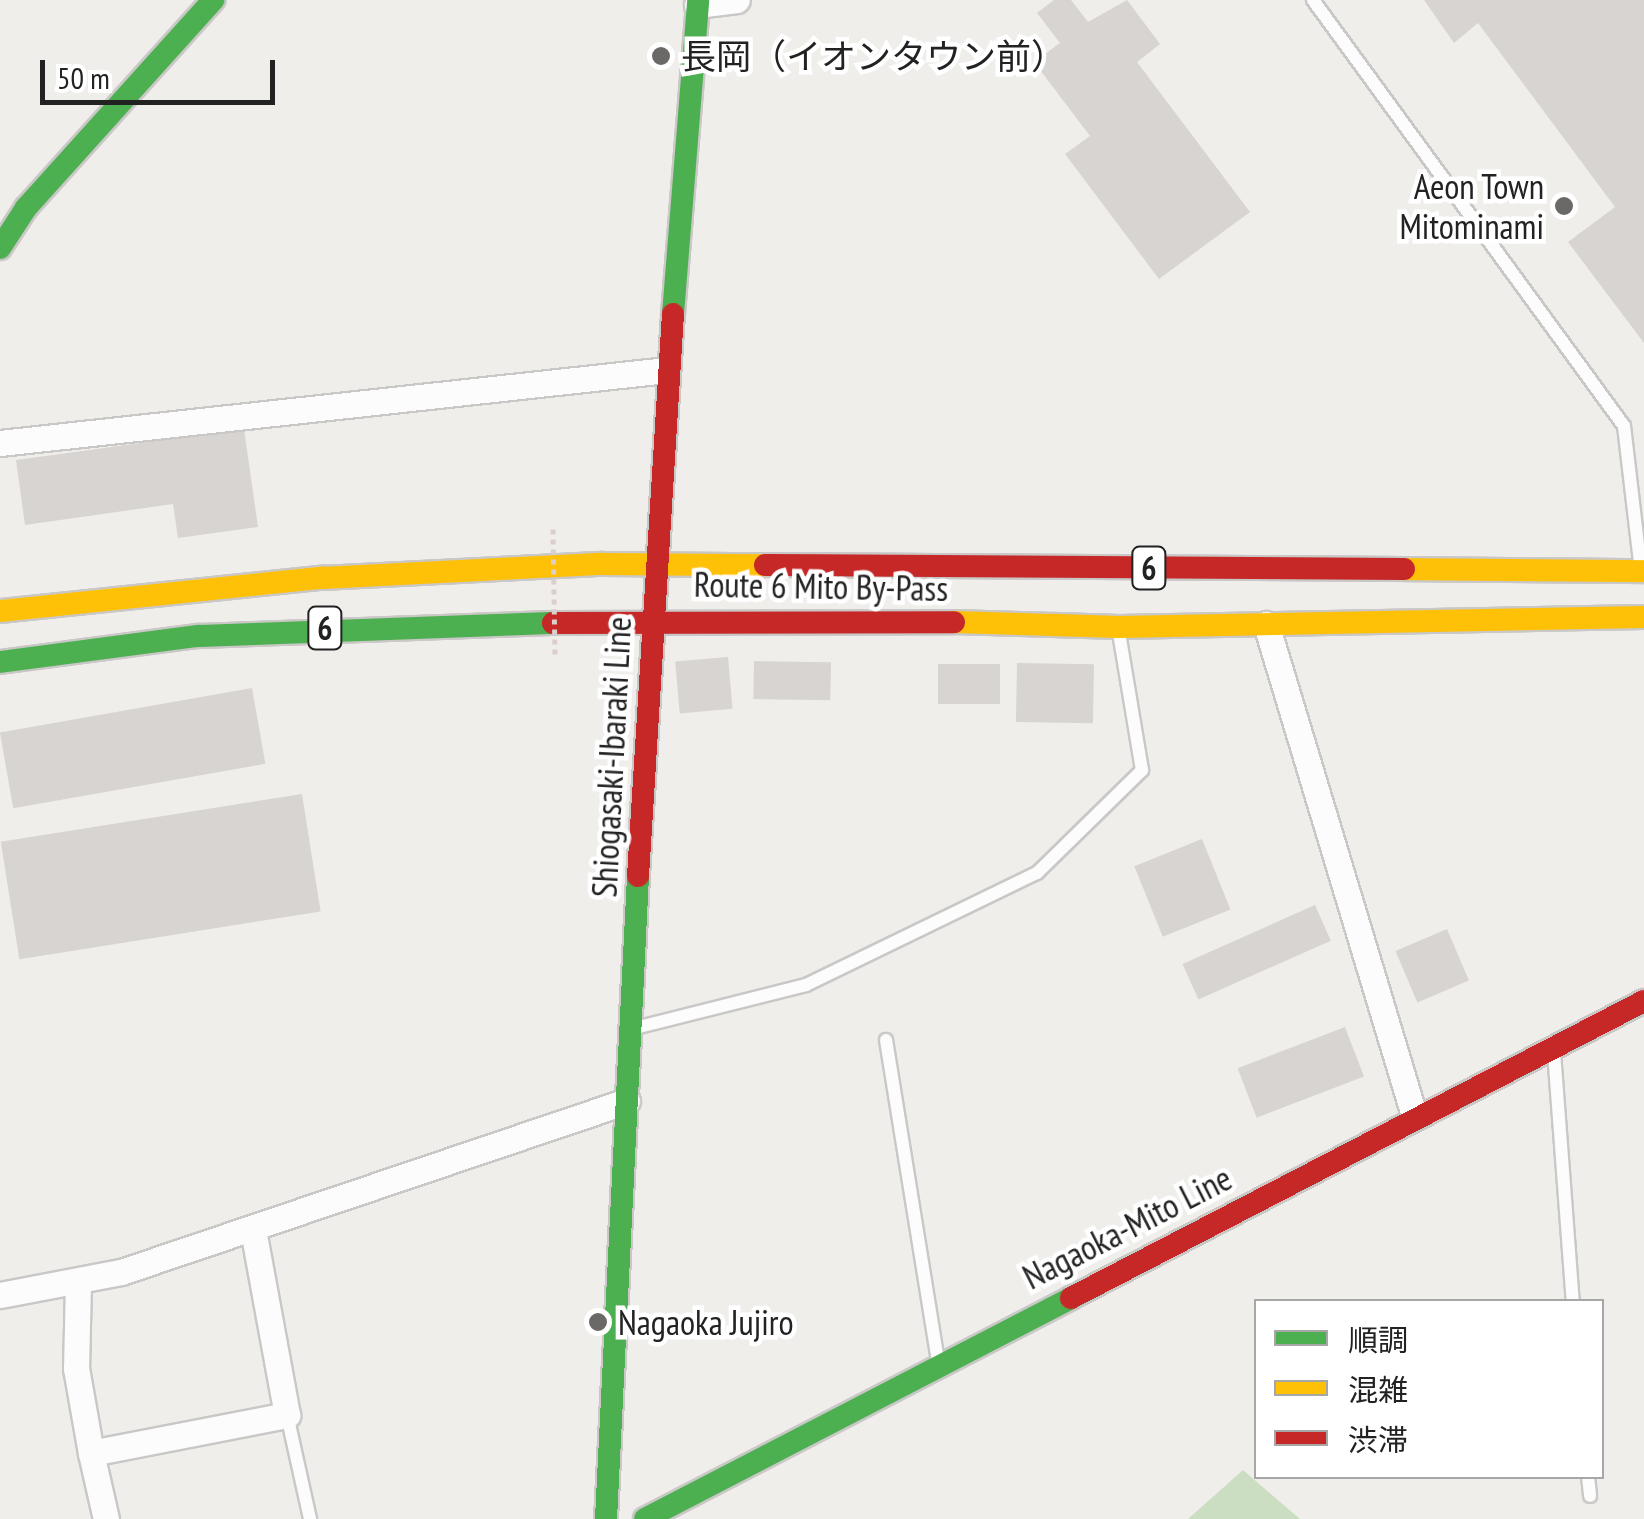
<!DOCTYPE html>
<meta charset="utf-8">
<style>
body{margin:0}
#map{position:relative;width:1644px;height:1519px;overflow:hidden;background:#f0eeeb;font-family:"PT Sans Narrow","Noto Sans JP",sans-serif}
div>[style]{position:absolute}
.forest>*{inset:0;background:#cbdec1}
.building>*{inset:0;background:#d7d4d2;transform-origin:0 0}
.roads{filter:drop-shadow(2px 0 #c9c8c7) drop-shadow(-2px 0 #c9c8c7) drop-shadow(0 2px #c9c8c7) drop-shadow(0 -2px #c9c8c7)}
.lane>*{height:12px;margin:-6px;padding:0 6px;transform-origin:6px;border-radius:6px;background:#fdfcfc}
.street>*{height:25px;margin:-12.5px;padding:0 12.5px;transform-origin:12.5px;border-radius:12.5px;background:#fdfcfc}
.fast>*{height:22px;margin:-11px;padding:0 11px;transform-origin:11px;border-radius:11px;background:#4caf50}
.slow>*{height:22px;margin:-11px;padding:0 11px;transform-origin:11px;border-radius:11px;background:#ffc107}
.jam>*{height:22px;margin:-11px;padding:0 11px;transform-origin:11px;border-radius:11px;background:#c62828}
.path-bridge>*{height:5px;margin-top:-2.5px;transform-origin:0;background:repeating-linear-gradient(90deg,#dccecd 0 5px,transparent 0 10px)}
.dots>*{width:28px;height:28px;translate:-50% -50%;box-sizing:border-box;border:5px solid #fff;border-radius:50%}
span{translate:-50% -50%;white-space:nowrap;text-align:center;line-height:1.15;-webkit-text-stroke:9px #fff;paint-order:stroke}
.shield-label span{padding:2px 8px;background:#fff;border:2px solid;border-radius:8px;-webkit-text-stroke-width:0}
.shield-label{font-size:32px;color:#222;font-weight:700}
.poi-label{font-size:35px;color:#222}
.left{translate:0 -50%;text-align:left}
.right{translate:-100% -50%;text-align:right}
.street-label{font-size:35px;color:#222}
.legend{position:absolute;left:1254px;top:1299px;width:350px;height:180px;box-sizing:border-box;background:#fff;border:2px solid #a7a7a7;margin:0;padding:12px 18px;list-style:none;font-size:30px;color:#222}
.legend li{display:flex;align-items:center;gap:20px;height:50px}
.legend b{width:50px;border:2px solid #a7a7a7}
.scale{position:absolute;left:40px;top:60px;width:235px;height:45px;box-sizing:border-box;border:5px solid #222;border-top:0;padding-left:12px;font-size:30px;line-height:35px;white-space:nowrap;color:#222;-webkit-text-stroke:8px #fff;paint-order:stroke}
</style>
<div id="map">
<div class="forest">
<div style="clip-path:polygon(1243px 1470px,1300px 1519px,1188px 1519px)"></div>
</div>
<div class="building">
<div style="clip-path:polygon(1054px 0,1071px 0,1088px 22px,1127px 0,1160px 44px,1137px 62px,1250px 212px,1159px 279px,1065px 154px,1090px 136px,1034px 62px,1060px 43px,1037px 13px)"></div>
<div style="clip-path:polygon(1424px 0,1644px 0,1644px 343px,1568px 242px,1615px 207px,1478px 23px,1454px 43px)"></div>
<div style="clip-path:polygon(244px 429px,258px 527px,178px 538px,173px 504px,25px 525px,16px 460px)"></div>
<div style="left:728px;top:657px;width:52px;height:53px;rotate:85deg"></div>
<div style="left:754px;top:661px;width:77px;height:38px;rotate:1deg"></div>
<div style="left:1017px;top:663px;width:77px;height:59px;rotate:1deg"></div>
<div style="left:938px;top:664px;width:62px;height:40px"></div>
<div style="left:252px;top:688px;width:77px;height:256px;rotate:80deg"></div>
<div style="left:302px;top:794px;width:119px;height:305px;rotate:81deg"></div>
<div style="left:1202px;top:839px;width:76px;height:73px;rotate:68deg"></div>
<div style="left:1315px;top:905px;width:39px;height:145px;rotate:66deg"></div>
<div style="left:1447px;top:929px;width:56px;height:56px;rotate:67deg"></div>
<div style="left:1345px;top:1027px;width:53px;height:115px;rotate:69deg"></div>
</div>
<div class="roads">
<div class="lane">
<div style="left:1313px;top:0;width:527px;rotate:53.87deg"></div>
<div style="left:1624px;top:426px;width:138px;rotate:83.3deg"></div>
<div style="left:635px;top:1028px;width:176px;rotate:-14.1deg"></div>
<div style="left:806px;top:985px;width:257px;rotate:-25.9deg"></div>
<div style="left:1037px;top:873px;width:147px;rotate:-44.4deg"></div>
<div style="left:1142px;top:770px;width:134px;rotate:-99.5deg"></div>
<div style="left:886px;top:1040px;width:326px;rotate:80.8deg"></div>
<div style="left:1554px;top:1052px;width:251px;rotate:85.7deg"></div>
<div style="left:287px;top:1415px;width:107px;rotate:77.5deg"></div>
<div style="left:1588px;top:1476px;width:20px;rotate:84deg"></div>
</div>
<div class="street">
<div style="left:697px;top:5px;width:40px;rotate:-7.1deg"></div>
<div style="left:0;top:443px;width:671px;rotate:-6.25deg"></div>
<div style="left:1266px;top:624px;width:513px;rotate:73.23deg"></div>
<div style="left:78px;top:1282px;width:86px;rotate:91.3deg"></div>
<div style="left:76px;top:1368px;width:86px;rotate:80deg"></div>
<div style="left:0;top:1295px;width:123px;rotate:-10.8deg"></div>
<div style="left:121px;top:1272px;width:534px;rotate:-18.67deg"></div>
<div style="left:106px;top:1519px;width:68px;rotate:-102.8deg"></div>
<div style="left:91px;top:1453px;width:200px;rotate:-11deg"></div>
<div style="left:287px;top:1415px;width:189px;rotate:-100.4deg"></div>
</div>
<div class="fast">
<div style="left:0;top:248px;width:48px;rotate:-57deg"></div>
<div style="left:26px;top:208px;width:280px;rotate:-48deg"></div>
<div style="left:673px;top:314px;width:315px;rotate:-85.4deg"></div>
<div style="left:0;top:662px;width:200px;rotate:-7.5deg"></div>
<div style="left:198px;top:636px;width:355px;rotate:-2.1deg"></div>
<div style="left:606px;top:1519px;width:644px;rotate:-87.15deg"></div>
<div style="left:645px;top:1519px;width:480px;rotate:-27.4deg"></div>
</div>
<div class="slow">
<div style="left:1404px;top:569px;width:240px;rotate:0.5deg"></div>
<div style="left:0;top:611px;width:324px;rotate:-5.9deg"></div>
<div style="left:322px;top:578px;width:281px;rotate:-2.9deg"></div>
<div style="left:603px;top:564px;width:162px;rotate:0.4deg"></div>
<div style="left:954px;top:622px;width:165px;rotate:1.7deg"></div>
<div style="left:1119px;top:627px;width:525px;rotate:-1.09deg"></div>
</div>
<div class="jam">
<div style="left:765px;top:565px;width:639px;rotate:0.36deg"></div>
<div style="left:553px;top:623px;width:401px;rotate:-0.1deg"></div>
<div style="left:638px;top:876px;width:563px;rotate:-86.44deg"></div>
<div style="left:1071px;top:1298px;width:645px;rotate:-27.4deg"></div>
</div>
</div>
<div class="path-bridge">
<div style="left:553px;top:529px;width:125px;rotate:89.1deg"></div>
</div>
<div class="dots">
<div style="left:661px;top:56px;background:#6a6968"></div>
<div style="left:1564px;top:206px;background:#6a6968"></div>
<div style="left:598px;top:1322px;background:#6a6968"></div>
</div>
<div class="shield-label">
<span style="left:1149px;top:568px">6</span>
<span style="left:325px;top:628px">6</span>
</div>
<div class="poi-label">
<span class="left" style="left:681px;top:56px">長岡（イオンタウン前）</span>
<span class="right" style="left:1544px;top:206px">Aeon Town<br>Mitominami</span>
<span class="left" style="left:618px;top:1322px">Nagaoka Jujiro</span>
</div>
<div class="street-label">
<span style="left:821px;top:586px;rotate:1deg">Route 6 Mito By-Pass</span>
<span style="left:611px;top:757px;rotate:-87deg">Shiogasaki-Ibaraki Line</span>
<span style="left:1127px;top:1227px;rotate:-27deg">Nagaoka-Mito Line</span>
</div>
<ul class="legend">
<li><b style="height:12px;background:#4caf50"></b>順調</li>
<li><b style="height:12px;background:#ffc107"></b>混雑</li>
<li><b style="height:12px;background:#c62828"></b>渋滞</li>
</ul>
<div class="scale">50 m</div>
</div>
